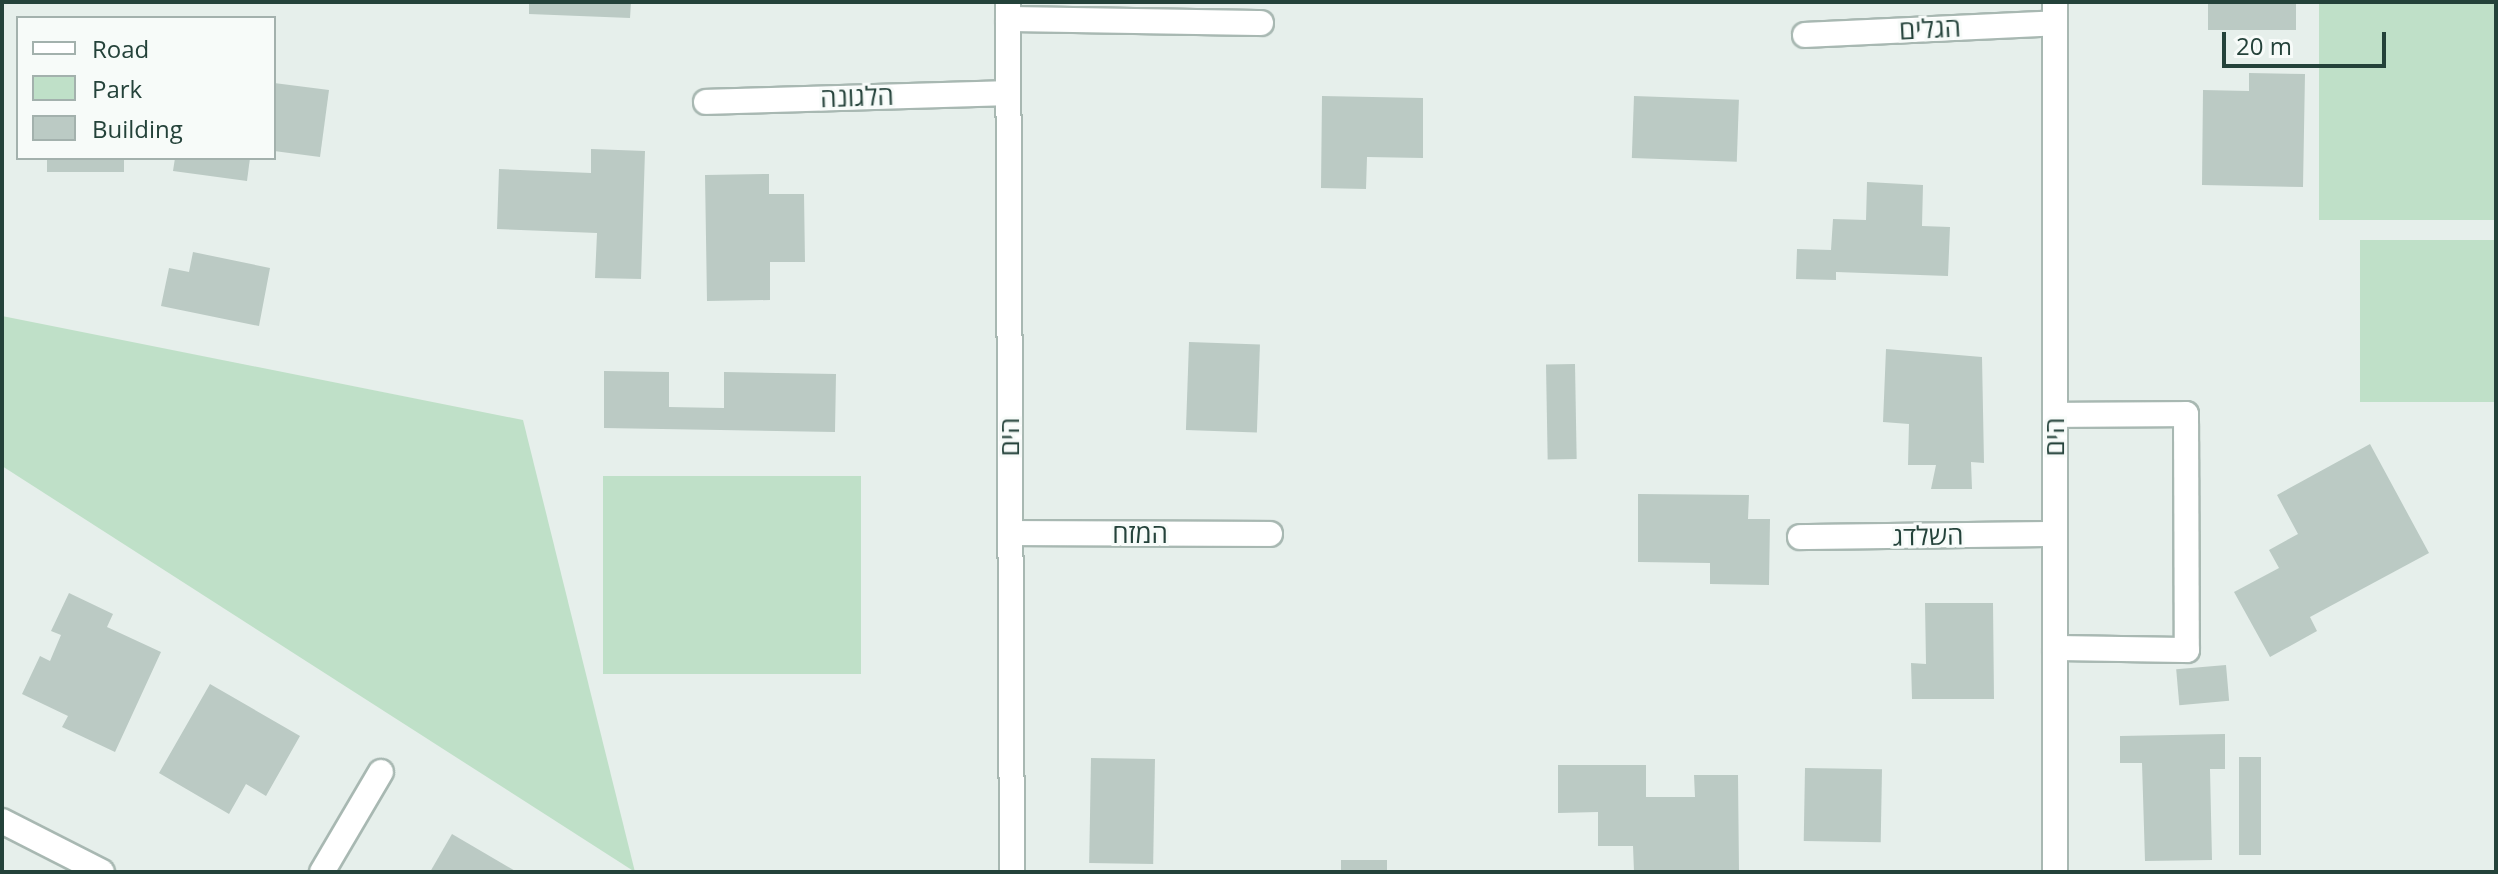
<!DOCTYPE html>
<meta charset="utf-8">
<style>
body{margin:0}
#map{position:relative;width:2498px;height:874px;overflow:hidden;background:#e6efeb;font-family:"Open Sans",Heebo,sans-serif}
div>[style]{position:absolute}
.green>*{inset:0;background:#bfe0c8;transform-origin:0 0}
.building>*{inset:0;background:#bbcac4;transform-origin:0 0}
.roads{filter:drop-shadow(2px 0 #a8b8b2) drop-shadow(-2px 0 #a8b8b2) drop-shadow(0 2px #a8b8b2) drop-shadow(0 -2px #a8b8b2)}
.lane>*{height:24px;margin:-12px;padding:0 12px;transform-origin:12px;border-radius:12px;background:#fff}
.street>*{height:24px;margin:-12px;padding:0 12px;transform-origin:12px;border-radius:12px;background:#fff}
span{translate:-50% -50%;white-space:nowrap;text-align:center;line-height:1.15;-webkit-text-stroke:6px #f7fbf9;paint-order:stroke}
.street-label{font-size:26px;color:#24423a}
.frame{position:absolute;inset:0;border:4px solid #24423a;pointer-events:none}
.legend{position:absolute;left:16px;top:16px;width:260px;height:144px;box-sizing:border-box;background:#f7fbf9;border:2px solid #a3b1ad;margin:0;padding:10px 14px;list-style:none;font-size:24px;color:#24423a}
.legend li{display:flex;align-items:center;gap:16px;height:40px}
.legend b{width:40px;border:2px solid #a3b1ad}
.scale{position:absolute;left:2222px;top:32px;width:164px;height:36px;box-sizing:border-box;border:4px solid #24423a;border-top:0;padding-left:10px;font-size:24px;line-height:28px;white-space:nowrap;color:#24423a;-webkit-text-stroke:6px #f7fbf9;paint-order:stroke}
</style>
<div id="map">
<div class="green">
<div style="left:2319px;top:2px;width:177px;height:218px"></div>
<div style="left:2496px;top:240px;width:162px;height:136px;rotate:90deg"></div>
<div style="clip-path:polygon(2px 316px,523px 420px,635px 872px,2px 466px)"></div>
<div style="left:603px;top:476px;width:258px;height:198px"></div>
</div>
<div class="building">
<div style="clip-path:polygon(529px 2px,631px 2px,630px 18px,529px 14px)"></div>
<div style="left:2208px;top:2px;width:88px;height:28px"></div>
<div style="clip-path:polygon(2249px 73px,2305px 74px,2303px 187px,2202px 185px,2203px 90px,2249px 91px)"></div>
<div style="clip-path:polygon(274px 83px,329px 90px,320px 157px,274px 151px)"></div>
<div style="clip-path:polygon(1322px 96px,1423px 98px,1423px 158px,1367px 157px,1366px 189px,1321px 188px)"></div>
<div style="left:1634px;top:96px;width:105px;height:62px;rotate:2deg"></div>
<div style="clip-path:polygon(591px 149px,645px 151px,641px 279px,595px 278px,597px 233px,497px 229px,499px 169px,591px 173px)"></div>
<div style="left:47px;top:158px;width:77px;height:14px"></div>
<div style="clip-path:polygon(175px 158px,250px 158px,247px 181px,173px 171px)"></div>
<div style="clip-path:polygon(769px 174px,769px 194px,804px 194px,805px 262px,770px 262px,770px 300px,707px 301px,705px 175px)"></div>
<div style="clip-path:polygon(1867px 182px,1923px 185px,1922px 226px,1950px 227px,1948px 276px,1836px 272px,1836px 280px,1796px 279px,1797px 249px,1831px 250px,1833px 219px,1866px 220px)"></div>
<div style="clip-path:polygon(193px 252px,270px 268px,259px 326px,161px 306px,169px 268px,189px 272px)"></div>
<div style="left:1189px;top:342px;width:71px;height:88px;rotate:2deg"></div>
<div style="clip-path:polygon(1886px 349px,1982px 357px,1984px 463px,1971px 462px,1972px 489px,1931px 489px,1936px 465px,1908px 465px,1909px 424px,1883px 422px)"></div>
<div style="left:1575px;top:364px;width:95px;height:29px;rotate:89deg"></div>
<div style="clip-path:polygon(604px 371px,669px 372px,669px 407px,724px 408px,724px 372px,836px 374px,835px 432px,604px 428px)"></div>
<div style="clip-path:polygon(2370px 444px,2429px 553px,2310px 617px,2317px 631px,2270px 657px,2234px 592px,2279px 568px,2269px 550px,2298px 534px,2277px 495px)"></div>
<div style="clip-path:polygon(1638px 494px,1749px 495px,1748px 519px,1770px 519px,1769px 585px,1710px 584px,1710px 563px,1638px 562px)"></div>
<div style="clip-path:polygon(69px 593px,113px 614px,107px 627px,161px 652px,115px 752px,62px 727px,68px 716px,22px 694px,40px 656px,50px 661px,61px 635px,51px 631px)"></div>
<div style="clip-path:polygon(1925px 603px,1993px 603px,1994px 699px,1912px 699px,1911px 663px,1926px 664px)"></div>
<div style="left:2226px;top:665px;width:36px;height:50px;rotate:85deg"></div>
<div style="clip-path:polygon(210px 684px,300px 736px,266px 796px,246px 784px,229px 814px,159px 773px)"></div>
<div style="clip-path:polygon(2225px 734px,2225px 769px,2210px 769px,2212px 860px,2145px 861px,2142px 763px,2120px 763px,2120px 736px)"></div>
<div style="left:2239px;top:757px;width:22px;height:98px"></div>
<div style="left:1091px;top:758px;width:64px;height:105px;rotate:1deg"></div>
<div style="clip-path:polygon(1558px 765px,1646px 765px,1646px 797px,1695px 797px,1694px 775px,1738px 775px,1739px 872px,1634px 872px,1633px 846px,1598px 846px,1598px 812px,1558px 813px)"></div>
<div style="left:1805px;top:768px;width:77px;height:73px;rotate:1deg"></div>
<div style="clip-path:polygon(452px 834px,517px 872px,430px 872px)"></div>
<div style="left:1341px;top:860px;width:46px;height:12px"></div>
</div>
<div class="roads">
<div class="lane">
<div style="left:2055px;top:415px;width:131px;rotate:-0.4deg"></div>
<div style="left:2186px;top:414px;width:236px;rotate:89.8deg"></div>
<div style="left:2187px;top:650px;width:132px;rotate:-179.1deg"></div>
</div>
<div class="street">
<div style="left:1008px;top:2px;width:870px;rotate:89.74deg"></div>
<div style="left:2055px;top:2px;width:870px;rotate:90deg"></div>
<div style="left:1008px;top:19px;width:253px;rotate:0.9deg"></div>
<div style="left:1805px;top:35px;width:250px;rotate:-2.7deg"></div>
<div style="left:706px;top:102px;width:302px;rotate:-1.7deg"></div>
<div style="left:1010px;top:533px;width:260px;rotate:0.2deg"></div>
<div style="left:1800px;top:537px;width:255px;rotate:-0.7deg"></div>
<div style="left:2px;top:821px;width:112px;rotate:27deg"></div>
<div style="left:322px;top:872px;width:116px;rotate:-59.5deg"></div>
</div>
</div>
<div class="street-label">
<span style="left:1930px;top:29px;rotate:-3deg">הגלים</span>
<span style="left:857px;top:97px;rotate:-2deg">הלגונה</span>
<span style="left:1010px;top:437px;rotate:-90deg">הים</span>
<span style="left:2055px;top:437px;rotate:-90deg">הים</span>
<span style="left:1140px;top:534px">המזח</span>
<span style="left:1928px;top:536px;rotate:-1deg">השלדג</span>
</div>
<div class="frame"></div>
<ul class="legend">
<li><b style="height:10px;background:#fff"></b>Road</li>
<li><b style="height:22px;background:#bfe0c8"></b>Park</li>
<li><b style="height:22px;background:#bbcac4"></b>Building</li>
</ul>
<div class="scale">20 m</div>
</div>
